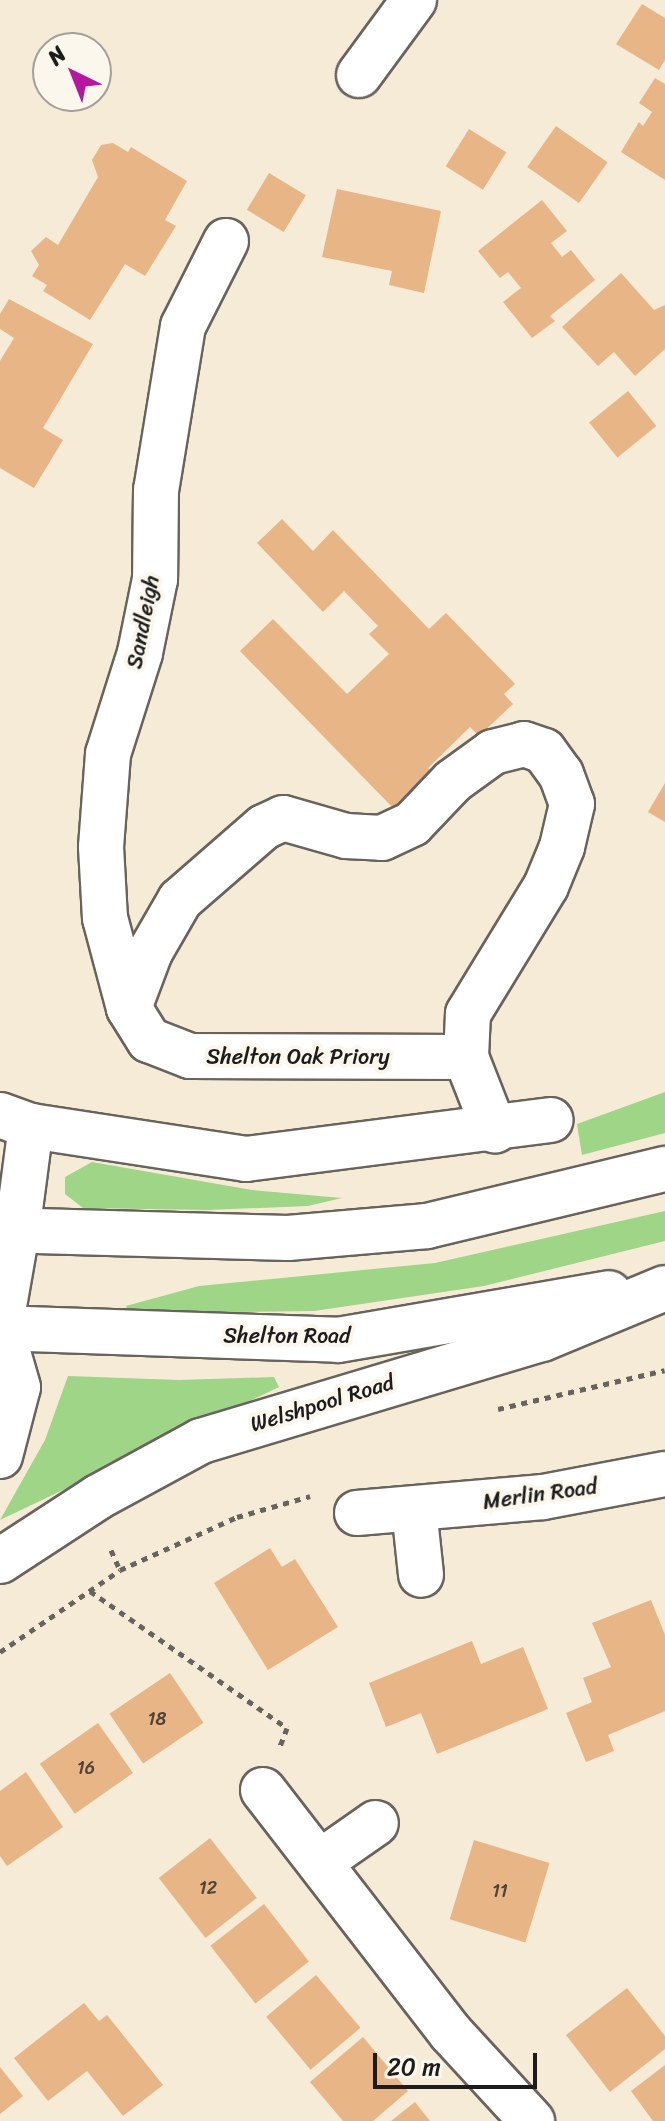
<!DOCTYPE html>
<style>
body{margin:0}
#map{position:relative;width:665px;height:2121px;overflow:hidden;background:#f6ebd6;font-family:Sriracha,sans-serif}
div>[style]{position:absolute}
.green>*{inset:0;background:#9ed587}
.building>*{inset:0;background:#e7b586;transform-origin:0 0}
.path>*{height:5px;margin-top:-2.5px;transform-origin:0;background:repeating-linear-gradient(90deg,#68645d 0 6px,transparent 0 12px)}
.roads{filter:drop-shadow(2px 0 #68645d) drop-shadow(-2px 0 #68645d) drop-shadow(0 2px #68645d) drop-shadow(0 -2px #68645d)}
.minor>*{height:44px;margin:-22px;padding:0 22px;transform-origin:22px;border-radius:22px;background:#fff}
.major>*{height:44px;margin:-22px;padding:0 22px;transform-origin:22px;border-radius:22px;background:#fff}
span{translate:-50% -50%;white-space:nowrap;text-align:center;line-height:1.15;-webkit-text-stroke:8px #fbf7ec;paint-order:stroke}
.number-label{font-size:18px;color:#4f4236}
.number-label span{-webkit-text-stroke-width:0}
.street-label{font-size:22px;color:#1c1c1c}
.north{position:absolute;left:32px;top:32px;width:80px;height:80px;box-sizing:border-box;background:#fbf7ec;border:2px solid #a29f99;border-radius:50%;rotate:317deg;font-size:22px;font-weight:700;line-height:32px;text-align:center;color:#1c1c1c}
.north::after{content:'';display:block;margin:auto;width:28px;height:36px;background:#b5179e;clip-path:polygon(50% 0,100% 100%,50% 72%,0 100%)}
.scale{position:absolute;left:373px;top:2053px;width:164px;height:36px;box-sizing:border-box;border:4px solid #1c1c1c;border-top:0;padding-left:10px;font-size:24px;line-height:28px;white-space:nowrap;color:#1c1c1c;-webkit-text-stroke:6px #fbf7ec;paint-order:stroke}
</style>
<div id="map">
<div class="green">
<div style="clip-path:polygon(665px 1092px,665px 1133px,582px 1155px,577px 1124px)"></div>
<div style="clip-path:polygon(92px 1162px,252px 1190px,342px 1198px,308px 1206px,207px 1210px,83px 1208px,65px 1194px,65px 1177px)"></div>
<div style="clip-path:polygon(665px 1211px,665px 1241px,484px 1286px,314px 1311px,129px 1313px,126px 1306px,199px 1286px,435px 1263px)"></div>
<div style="clip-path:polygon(68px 1376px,179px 1380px,274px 1377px,279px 1387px,0 1520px,45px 1440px)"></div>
</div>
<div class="building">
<div style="clip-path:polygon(642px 4px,665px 18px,665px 60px,659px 70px,616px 44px)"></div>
<div style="clip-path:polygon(655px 78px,665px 84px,665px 180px,621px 152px,639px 122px,643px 126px,652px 112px,639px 103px)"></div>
<div style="left:556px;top:126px;width:63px;height:50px;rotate:35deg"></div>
<div style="left:469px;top:129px;width:44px;height:44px;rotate:32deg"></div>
<div style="clip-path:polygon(113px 143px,128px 152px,131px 147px,187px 181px,165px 220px,176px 226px,145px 276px,125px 264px,90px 320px,43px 291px,47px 285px,32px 276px,39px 265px,31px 251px,46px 237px,58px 245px,98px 177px,92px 160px,101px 145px)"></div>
<div style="left:269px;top:173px;width:43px;height:43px;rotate:31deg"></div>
<div style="clip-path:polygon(337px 189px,441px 211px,424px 293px,389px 285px,392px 271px,322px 257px)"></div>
<div style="clip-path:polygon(542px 200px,567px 231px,551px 243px,562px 257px,571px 250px,595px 280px,550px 316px,555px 321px,532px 338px,503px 302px,521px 288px,508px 272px,500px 278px,478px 251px)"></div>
<div style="clip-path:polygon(621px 273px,654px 310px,665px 305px,665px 349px,635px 376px,614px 352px,598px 366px,562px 327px)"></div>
<div style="clip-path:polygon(9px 299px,93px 344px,43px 428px,63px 440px,34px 488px,0 468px,0 361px,14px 338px,0 329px,0 314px)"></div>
<div style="left:628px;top:391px;width:45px;height:50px;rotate:51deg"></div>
<div style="clip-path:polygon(282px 519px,313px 551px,333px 530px,429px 629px,446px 613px,515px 684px,504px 694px,513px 704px,479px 736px,470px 727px,428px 768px,438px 777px,399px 814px,240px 651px,273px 619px,347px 694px,389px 654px,369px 634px,378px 626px,344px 591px,323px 612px,257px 543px)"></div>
<div style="clip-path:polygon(665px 783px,665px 822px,648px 812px)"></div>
<div style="clip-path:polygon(270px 1548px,282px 1567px,295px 1559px,338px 1627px,268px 1670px,214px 1583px)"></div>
<div style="clip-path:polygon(651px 1600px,665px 1635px,665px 1711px,608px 1735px,614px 1751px,586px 1762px,566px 1713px,592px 1702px,583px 1678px,611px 1667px,592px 1623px)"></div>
<div style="clip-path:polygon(472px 1641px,481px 1664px,523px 1647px,548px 1709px,437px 1754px,421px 1713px,386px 1727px,369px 1683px)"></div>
<div style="left:170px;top:1673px;width:60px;height:73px;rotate:56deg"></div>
<div style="left:98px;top:1723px;width:61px;height:71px;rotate:55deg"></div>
<div style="clip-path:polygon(26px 1772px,63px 1827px,7px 1866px,0 1856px,0 1791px)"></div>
<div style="left:210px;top:1838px;width:76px;height:65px;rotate:52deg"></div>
<div style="left:474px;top:1840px;width:79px;height:83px;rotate:17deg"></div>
<div style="left:264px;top:1904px;width:73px;height:68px;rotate:52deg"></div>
<div style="left:316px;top:1975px;width:69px;height:65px;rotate:50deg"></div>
<div style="clip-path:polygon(627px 1988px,665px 2036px,665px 2049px,610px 2092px,566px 2035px)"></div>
<div style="clip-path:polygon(84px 2003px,99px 2021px,107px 2015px,163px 2085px,123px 2116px,87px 2071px,48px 2101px,14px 2058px)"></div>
<div style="clip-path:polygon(363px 2037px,408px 2091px,373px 2121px,343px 2121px,310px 2082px)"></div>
<div style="clip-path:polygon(665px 2065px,665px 2121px,653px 2121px,631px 2091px)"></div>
<div style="clip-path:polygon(0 2067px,23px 2096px,0 2114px)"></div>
<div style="clip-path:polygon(415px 2102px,430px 2121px,391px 2121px)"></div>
</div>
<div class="path">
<div style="left:498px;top:1409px;width:171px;rotate:-13.1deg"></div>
<div style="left:111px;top:1550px;width:22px;rotate:66deg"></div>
<div style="left:90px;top:1591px;width:240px;rotate:34.8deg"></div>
<div style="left:287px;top:1728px;width:19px;rotate:111deg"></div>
<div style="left:0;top:1652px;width:145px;rotate:-34.3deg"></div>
<div style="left:120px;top:1570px;width:128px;rotate:-24.4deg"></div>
<div style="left:237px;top:1517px;width:76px;rotate:-16deg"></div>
</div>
<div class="roads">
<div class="minor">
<div style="left:359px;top:75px;width:93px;rotate:-53.7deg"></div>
<div style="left:226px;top:241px;width:95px;rotate:116.8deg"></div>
<div style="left:183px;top:326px;width:166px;rotate:99.3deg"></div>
<div style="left:156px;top:490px;width:89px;rotate:90.6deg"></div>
<div style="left:155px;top:579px;width:76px;rotate:101.5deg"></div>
<div style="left:140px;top:653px;width:106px;rotate:107.6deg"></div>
<div style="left:108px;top:754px;width:93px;rotate:94.3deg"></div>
<div style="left:101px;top:847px;width:71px;rotate:86.8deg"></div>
<div style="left:105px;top:918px;width:93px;rotate:75.1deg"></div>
<div style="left:129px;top:1008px;width:38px;rotate:58deg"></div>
<div style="left:149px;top:1040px;width:44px;rotate:21.3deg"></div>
<div style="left:190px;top:1056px;width:276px;rotate:0.2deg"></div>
<div style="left:129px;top:1008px;width:60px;rotate:-69.4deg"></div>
<div style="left:150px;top:952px;width:60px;rotate:-60deg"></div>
<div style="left:180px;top:900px;width:111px;rotate:-41deg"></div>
<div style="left:264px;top:827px;width:21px;rotate:-25deg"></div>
<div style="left:283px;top:818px;width:66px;rotate:15.9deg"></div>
<div style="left:346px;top:836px;width:36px;rotate:3deg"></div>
<div style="left:382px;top:838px;width:33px;rotate:-25deg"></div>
<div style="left:412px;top:824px;width:59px;rotate:-46.4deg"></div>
<div style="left:453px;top:781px;width:49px;rotate:-35.9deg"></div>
<div style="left:493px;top:752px;width:32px;rotate:-14deg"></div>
<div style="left:524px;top:744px;width:21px;rotate:19deg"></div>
<div style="left:544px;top:751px;width:29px;rotate:54deg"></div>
<div style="left:561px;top:774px;width:32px;rotate:70deg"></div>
<div style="left:572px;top:804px;width:44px;rotate:103.1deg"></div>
<div style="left:562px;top:847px;width:42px;rotate:112.3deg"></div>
<div style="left:546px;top:886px;width:150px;rotate:121.4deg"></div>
<div style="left:468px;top:1014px;width:43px;rotate:92.7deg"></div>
<div style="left:466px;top:1057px;width:79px;rotate:68.6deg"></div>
<div style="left:0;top:1115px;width:33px;rotate:20deg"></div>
<div style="left:31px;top:1126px;width:218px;rotate:8.7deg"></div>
<div style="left:246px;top:1159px;width:307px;rotate:-7.3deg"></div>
<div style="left:17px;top:1232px;width:107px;rotate:-82.5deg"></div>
<div style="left:414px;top:1509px;width:66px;rotate:83.9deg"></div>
<div style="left:357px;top:1513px;width:187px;rotate:-4.9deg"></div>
<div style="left:543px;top:1497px;width:124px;rotate:-10.7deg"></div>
<div style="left:263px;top:1790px;width:307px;rotate:52.3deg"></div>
<div style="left:451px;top:2033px;width:120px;rotate:47.4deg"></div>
<div style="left:320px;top:1862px;width:68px;rotate:-34.9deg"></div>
</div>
<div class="major">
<div style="left:0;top:1230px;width:288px;rotate:1.6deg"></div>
<div style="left:288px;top:1238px;width:140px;rotate:-4.9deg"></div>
<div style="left:427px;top:1226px;width:245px;rotate:-13.5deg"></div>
<div style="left:0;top:1328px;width:338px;rotate:2deg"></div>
<div style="left:338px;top:1340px;width:275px;rotate:-9.8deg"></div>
<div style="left:0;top:1329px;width:98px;rotate:-80.1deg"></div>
<div style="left:0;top:1456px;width:71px;rotate:-75.4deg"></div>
<div style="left:18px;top:1387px;width:61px;rotate:-106.1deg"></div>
<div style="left:0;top:1561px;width:117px;rotate:-33.1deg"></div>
<div style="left:98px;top:1497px;width:117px;rotate:-28.5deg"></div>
<div style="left:201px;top:1441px;width:356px;rotate:-16.7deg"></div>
<div style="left:542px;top:1339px;width:133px;rotate:-22.5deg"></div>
</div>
</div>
<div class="number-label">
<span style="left:157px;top:1719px">18</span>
<span style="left:86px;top:1768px">16</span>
<span style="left:208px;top:1888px">12</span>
<span style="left:500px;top:1891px">11</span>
</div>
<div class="street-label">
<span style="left:143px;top:622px;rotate:-79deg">Sandleigh</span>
<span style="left:298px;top:1057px">Shelton Oak Priory</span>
<span style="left:287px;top:1336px">Shelton Road</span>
<span style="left:322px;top:1403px;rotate:-17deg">Welshpool Road</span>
<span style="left:540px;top:1494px;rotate:-8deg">Merlin Road</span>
</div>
<div class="north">N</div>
<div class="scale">20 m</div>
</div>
